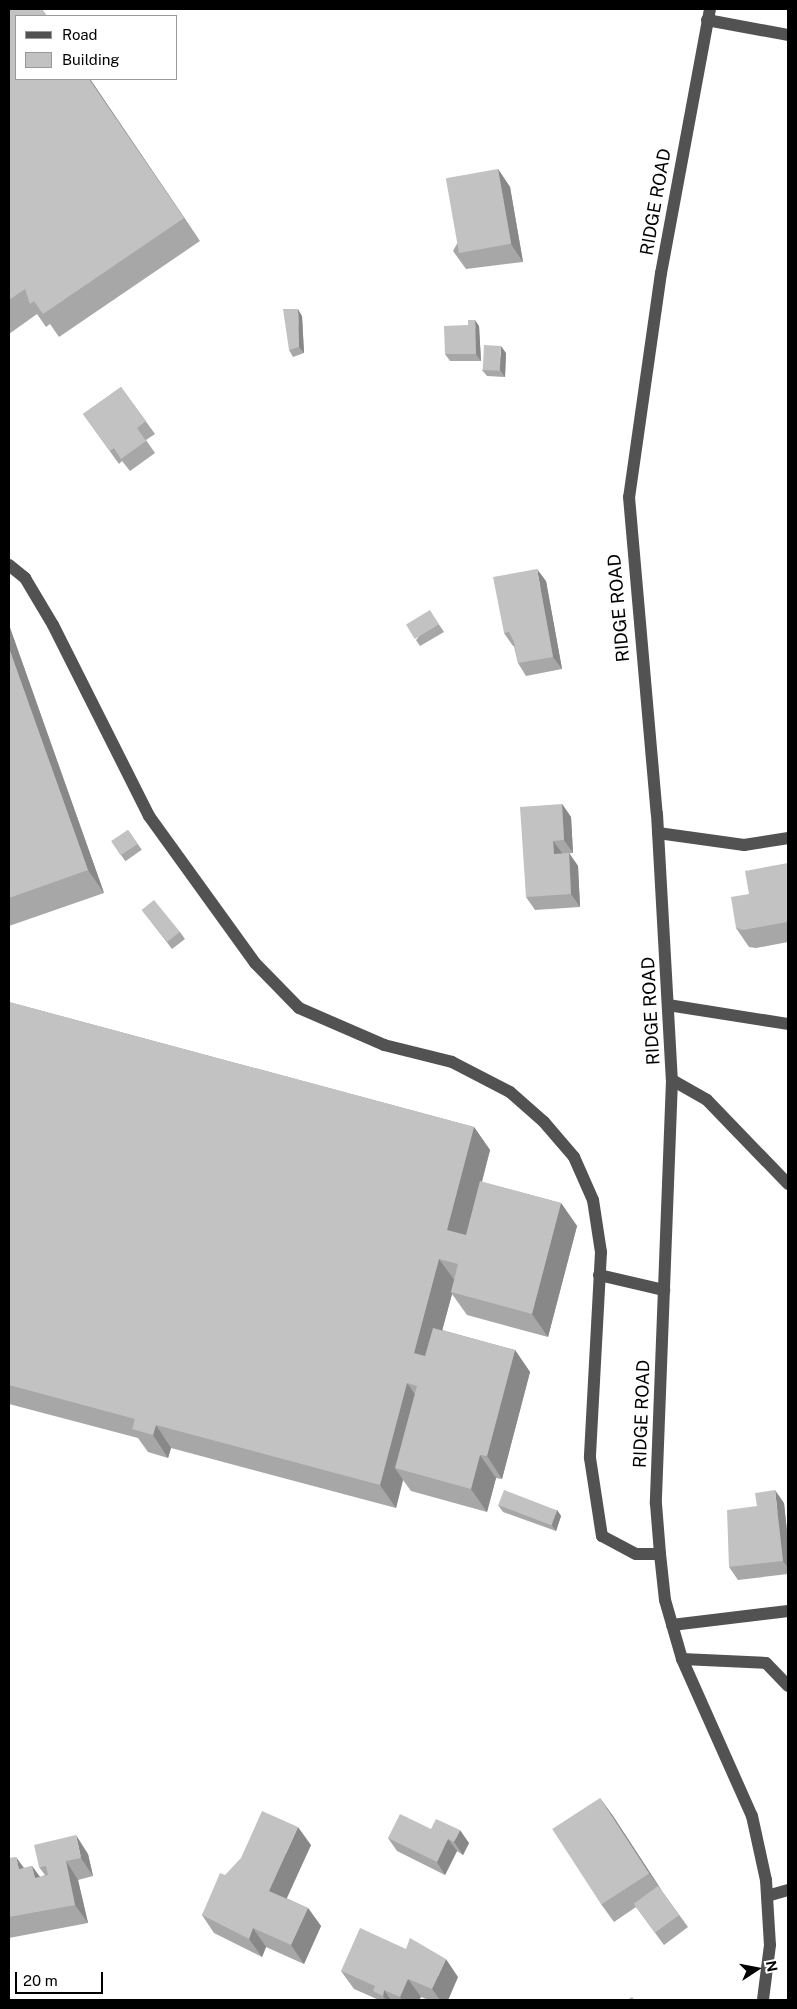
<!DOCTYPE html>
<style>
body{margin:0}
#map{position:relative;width:797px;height:2009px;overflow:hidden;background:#fff;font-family:"Public Sans",sans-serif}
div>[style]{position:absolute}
.minor>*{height:12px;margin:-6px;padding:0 6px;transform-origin:6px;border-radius:6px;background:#525252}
.wall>*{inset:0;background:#a7a7a7;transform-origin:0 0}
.shaded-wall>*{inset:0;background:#888}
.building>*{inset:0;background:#c2c2c2;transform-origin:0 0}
span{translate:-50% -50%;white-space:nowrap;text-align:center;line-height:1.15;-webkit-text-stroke:4px #fff;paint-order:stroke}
.street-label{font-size:18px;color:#000}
.frame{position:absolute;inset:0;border:10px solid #000;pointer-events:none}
.legend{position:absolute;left:15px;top:15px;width:162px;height:65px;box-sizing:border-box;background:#fff;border:1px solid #999;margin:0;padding:6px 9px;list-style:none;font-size:15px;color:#000}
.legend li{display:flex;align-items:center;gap:10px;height:25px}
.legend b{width:25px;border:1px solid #999}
.north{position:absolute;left:732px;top:1944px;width:50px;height:50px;-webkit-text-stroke:4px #fff;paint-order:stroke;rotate:79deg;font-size:14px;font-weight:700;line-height:20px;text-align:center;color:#000}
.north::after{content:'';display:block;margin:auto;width:18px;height:22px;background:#000;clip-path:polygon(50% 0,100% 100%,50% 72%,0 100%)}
.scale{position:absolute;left:15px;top:1972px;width:88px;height:22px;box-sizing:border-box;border:2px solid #000;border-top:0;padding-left:6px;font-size:15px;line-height:18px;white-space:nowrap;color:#000;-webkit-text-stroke:4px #fff;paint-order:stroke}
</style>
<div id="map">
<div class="minor">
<div style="left:710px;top:9px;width:269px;rotate:100.5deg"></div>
<div style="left:661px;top:273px;width:226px;rotate:98.1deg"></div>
<div style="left:629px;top:497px;width:318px;rotate:85deg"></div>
<div style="left:657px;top:814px;width:266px;rotate:86.8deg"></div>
<div style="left:672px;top:1080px;width:424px;rotate:92.2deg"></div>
<div style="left:656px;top:1504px;width:50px;rotate:85.4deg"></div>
<div style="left:660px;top:1554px;width:46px;rotate:83.8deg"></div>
<div style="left:665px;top:1600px;width:61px;rotate:73.9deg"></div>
<div style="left:682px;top:1659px;width:172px;rotate:66deg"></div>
<div style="left:752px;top:1816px;width:66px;rotate:77.7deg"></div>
<div style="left:766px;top:1880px;width:65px;rotate:86.5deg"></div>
<div style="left:770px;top:1945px;width:55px;rotate:97.3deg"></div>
<div style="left:707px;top:20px;width:82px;rotate:10.5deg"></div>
<div style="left:9px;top:565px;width:21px;rotate:39deg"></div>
<div style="left:25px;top:578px;width:55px;rotate:59.2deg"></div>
<div style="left:53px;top:625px;width:214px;rotate:63.3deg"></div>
<div style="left:149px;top:816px;width:181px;rotate:54.2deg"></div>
<div style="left:255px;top:963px;width:63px;rotate:45.6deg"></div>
<div style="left:299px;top:1008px;width:93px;rotate:23.5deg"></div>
<div style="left:384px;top:1045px;width:70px;rotate:14deg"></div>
<div style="left:452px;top:1062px;width:65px;rotate:27.3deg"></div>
<div style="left:510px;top:1092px;width:45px;rotate:41.4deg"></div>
<div style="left:544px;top:1122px;width:46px;rotate:49.4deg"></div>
<div style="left:574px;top:1157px;width:47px;rotate:66.2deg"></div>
<div style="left:593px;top:1200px;width:53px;rotate:81.3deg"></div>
<div style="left:601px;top:1252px;width:206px;rotate:93.1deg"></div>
<div style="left:590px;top:1458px;width:79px;rotate:81.3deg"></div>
<div style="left:602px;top:1536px;width:38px;rotate:28deg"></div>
<div style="left:636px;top:1554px;width:24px"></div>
<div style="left:658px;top:833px;width:87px;rotate:7.9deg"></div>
<div style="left:744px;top:845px;width:45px;rotate:-9deg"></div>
<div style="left:668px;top:1005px;width:121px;rotate:9deg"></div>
<div style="left:672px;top:1080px;width:40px;rotate:29.7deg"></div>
<div style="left:707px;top:1100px;width:117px;rotate:46deg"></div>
<div style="left:599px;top:1275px;width:67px;rotate:13deg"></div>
<div style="left:672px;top:1625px;width:117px;rotate:-6.9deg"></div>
<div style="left:682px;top:1659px;width:84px;rotate:2.7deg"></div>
<div style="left:766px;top:1663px;width:32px;rotate:46deg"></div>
<div style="left:767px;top:1896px;width:22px;rotate:-16deg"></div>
</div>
<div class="wall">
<div style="clip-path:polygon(9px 9px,42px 9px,47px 16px,16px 16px,16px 79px,90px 79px,200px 241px,59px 337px,50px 324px,46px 327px,37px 314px,9px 334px)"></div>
<div style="clip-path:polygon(498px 169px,510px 187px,523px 262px,466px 269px,453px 251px)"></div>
<div style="clip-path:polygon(302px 316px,304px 353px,293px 357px,289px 350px)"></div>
<div style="clip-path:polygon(479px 326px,481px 361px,450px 361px,445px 354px)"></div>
<div style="clip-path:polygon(506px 353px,505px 377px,487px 376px,482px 370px)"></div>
<div style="clip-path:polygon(121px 387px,155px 434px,146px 440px,155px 453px,130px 471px,122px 461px,119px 464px,83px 414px)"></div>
<div style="clip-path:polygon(546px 581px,562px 669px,526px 676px,518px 663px,514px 646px,513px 646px,504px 633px)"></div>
<div style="clip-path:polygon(434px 617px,444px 632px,420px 646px,416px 640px)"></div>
<div style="clip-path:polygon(9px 625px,104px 893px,9px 926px)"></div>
<div style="clip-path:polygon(562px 804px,571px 817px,573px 853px,562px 854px,569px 853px,578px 866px,580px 907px,535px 910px,526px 897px)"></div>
<div style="left:128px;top:830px;width:24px;height:20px;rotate:55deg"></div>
<div style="clip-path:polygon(788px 863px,788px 942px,756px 948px,749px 947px,736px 928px,749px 894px)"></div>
<div style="clip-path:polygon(142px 910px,180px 932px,185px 939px,172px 949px)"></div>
<div style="clip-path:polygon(9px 1002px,474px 1127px,490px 1150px,482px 1182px,561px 1203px,577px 1226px,548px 1337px,467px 1315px,452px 1294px,442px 1330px,515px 1350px,530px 1372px,502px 1479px,496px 1478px,487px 1512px,411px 1491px,403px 1480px,396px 1508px,171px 1448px,168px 1458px,148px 1452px,138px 1438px,9px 1404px)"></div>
<div style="clip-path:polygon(784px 1503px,788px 1541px,788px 1574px,738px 1580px,729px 1567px)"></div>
<div style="clip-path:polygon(498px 1505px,557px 1510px,561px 1516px,556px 1531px,503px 1512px)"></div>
<div style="clip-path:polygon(600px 1798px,613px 1816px,662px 1891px,688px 1927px,664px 1945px,636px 1907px,614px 1922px,601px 1904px)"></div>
<div style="clip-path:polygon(431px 1829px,469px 1843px,463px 1855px,457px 1851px,445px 1875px,397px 1851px,388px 1838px)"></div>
<div style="clip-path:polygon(311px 1845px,286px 1898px,308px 1908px,321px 1926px,304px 1964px,266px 1947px,262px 1957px,214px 1933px,202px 1915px,225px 1875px)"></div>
<div style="clip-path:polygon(88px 1854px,93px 1876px,78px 1880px,88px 1923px,9px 1938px,9px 1858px,24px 1868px,32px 1866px,40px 1877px,45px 1875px,39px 1867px)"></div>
<div style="clip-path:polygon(341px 1971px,458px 1977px,448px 2000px,429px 2000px,421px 1997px,419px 2000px,379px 2000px,354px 1989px)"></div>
</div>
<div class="shaded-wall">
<div style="clip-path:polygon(89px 79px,90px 79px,200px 241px,184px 218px)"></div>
<div style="clip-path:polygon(498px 169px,510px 187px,523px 262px,511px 244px)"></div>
<div style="clip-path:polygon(298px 309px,302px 316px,304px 353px,299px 347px)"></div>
<div style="clip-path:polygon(475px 320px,479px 326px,481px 361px,476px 354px)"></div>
<div style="clip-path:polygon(501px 346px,506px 353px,505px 377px,500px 370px)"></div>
<div style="clip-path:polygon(537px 569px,546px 581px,562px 669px,553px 657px)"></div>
<div style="clip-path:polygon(9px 625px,104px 893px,88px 870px,9px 648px)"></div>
<div style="clip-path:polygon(562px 804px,571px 817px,573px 853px,564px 840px)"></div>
<div style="clip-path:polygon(553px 841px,562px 853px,563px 867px,554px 854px)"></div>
<div style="clip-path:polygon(569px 853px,578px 866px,580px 907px,571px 894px)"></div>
<div style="clip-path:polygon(474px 1127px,490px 1150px,463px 1253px,447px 1230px)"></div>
<div style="clip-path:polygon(561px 1203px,577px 1226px,548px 1337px,532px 1314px)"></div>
<div style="clip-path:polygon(439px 1259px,455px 1281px,451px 1292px,452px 1294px,430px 1376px,414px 1353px)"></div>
<div style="clip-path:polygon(515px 1350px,530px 1372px,502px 1479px,487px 1456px)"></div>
<div style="clip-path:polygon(407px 1383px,423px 1406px,395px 1468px,403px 1480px,396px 1508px,380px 1485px)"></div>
<div style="clip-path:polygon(156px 1425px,171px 1448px,168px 1458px,153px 1435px)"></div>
<div style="clip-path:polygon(480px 1455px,496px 1478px,487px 1512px,471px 1489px)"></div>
<div style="clip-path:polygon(775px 1490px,784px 1503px,788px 1541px,788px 1568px,783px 1561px)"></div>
<div style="clip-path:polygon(557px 1510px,561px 1516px,556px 1531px,551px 1524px)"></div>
<div style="clip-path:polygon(600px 1798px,613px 1816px,662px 1891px,649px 1873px)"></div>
<div style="clip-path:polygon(298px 1827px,311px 1845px,282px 1909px,269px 1891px)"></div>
<div style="clip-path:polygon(460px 1830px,469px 1843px,463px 1855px,454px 1842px)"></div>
<div style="clip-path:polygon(76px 1835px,88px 1854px,93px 1876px,81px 1858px)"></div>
<div style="clip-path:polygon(448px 1839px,457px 1851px,445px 1875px,437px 1862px)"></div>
<div style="clip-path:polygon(16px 1857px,29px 1875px,19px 1869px)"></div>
<div style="clip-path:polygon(66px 1861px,78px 1880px,88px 1923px,75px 1905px)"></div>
<div style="clip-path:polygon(32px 1866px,45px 1884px,35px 1878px)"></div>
<div style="clip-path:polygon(308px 1908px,321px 1926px,304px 1964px,291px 1945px)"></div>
<div style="clip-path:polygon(253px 1928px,266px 1947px,262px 1957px,249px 1939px)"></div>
<div style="clip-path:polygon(446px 1959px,458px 1977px,448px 2000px,440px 2000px,432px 1989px)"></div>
<div style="clip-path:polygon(408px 1979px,421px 1997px,419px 2000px,402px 2000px,400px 1997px)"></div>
<div style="clip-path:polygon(384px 1990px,391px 2000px,386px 2000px,383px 1996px)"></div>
</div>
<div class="building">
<div style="clip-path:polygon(9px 9px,42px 9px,47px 16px,16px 16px,16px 79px,89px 79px,184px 218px,43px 314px,34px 301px,30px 304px,25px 289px,9px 300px)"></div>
<div style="left:498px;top:169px;width:76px;height:53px;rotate:80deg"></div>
<div style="clip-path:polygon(283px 309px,298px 309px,299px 347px,289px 350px)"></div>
<div style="clip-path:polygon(468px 320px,475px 320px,476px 354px,445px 354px,444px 326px,468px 325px)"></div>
<div style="left:484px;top:345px;width:17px;height:25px;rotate:3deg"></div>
<div style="clip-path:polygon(121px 387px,146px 421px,137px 428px,146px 441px,121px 459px,114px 448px,110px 451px,83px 414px)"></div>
<div style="clip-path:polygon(537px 569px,553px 657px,518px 663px,514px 642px,509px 632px,504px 633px,493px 577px)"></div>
<div style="left:430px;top:610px;width:17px;height:28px;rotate:59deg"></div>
<div style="clip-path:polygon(9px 648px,88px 870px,9px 898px)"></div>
<div style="clip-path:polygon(562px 804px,564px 840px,553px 841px,554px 854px,569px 853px,571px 894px,526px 897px,520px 807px)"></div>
<div style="left:128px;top:830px;width:17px;height:20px;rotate:57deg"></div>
<div style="clip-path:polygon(788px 863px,788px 930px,787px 922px,743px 930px,736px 928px,731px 897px,749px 894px,745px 871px)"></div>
<div style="left:154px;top:900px;width:41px;height:16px;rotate:51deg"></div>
<div style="clip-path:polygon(9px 1002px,474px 1127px,447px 1230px,466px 1235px,480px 1181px,561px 1203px,532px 1314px,451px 1292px,458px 1264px,439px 1259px,414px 1353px,425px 1356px,433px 1328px,515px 1350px,487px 1456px,480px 1455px,471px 1489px,395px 1468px,417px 1386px,407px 1383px,380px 1485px,156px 1425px,153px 1435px,132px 1429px,135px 1419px,9px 1385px)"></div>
<div style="left:504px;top:1490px;width:57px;height:16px;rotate:21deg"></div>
<div style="clip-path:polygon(775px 1490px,783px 1561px,729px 1567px,727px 1510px,757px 1506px,755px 1493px)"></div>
<div style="left:600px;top:1798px;width:90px;height:57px;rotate:57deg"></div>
<div style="clip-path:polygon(262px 1811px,298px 1827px,269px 1891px,308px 1908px,291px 1945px,253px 1928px,249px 1939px,202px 1915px,220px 1873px,225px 1875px,241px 1858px)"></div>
<div style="clip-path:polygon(400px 1814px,431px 1829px,436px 1819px,460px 1830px,454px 1842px,448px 1839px,437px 1862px,388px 1838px)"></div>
<div style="clip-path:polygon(76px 1835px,81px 1858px,66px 1861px,75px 1905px,9px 1917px,9px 1858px,16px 1857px,19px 1869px,32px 1866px,35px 1878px,48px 1875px,46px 1866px,39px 1867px,34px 1845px)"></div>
<div style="left:658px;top:1886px;width:36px;height:30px;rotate:54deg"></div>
<div style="clip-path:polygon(360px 1928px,406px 1949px,410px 1938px,446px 1959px,432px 1989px,408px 1979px,400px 1997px,384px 1990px,383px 1996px,373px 1991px,375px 1986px,341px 1971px)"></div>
<div style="clip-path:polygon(632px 1997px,635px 2000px,627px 2000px)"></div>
</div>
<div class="street-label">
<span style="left:656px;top:202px;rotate:-80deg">RIDGE ROAD</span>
<span style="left:619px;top:608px;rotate:-95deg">RIDGE ROAD</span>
<span style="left:651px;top:1011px;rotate:-93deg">RIDGE ROAD</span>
<span style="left:642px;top:1414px;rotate:-88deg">RIDGE ROAD</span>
</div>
<div class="frame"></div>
<ul class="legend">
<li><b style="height:6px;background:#525252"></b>Road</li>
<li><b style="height:14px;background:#c2c2c2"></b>Building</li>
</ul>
<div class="north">N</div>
<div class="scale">20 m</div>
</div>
